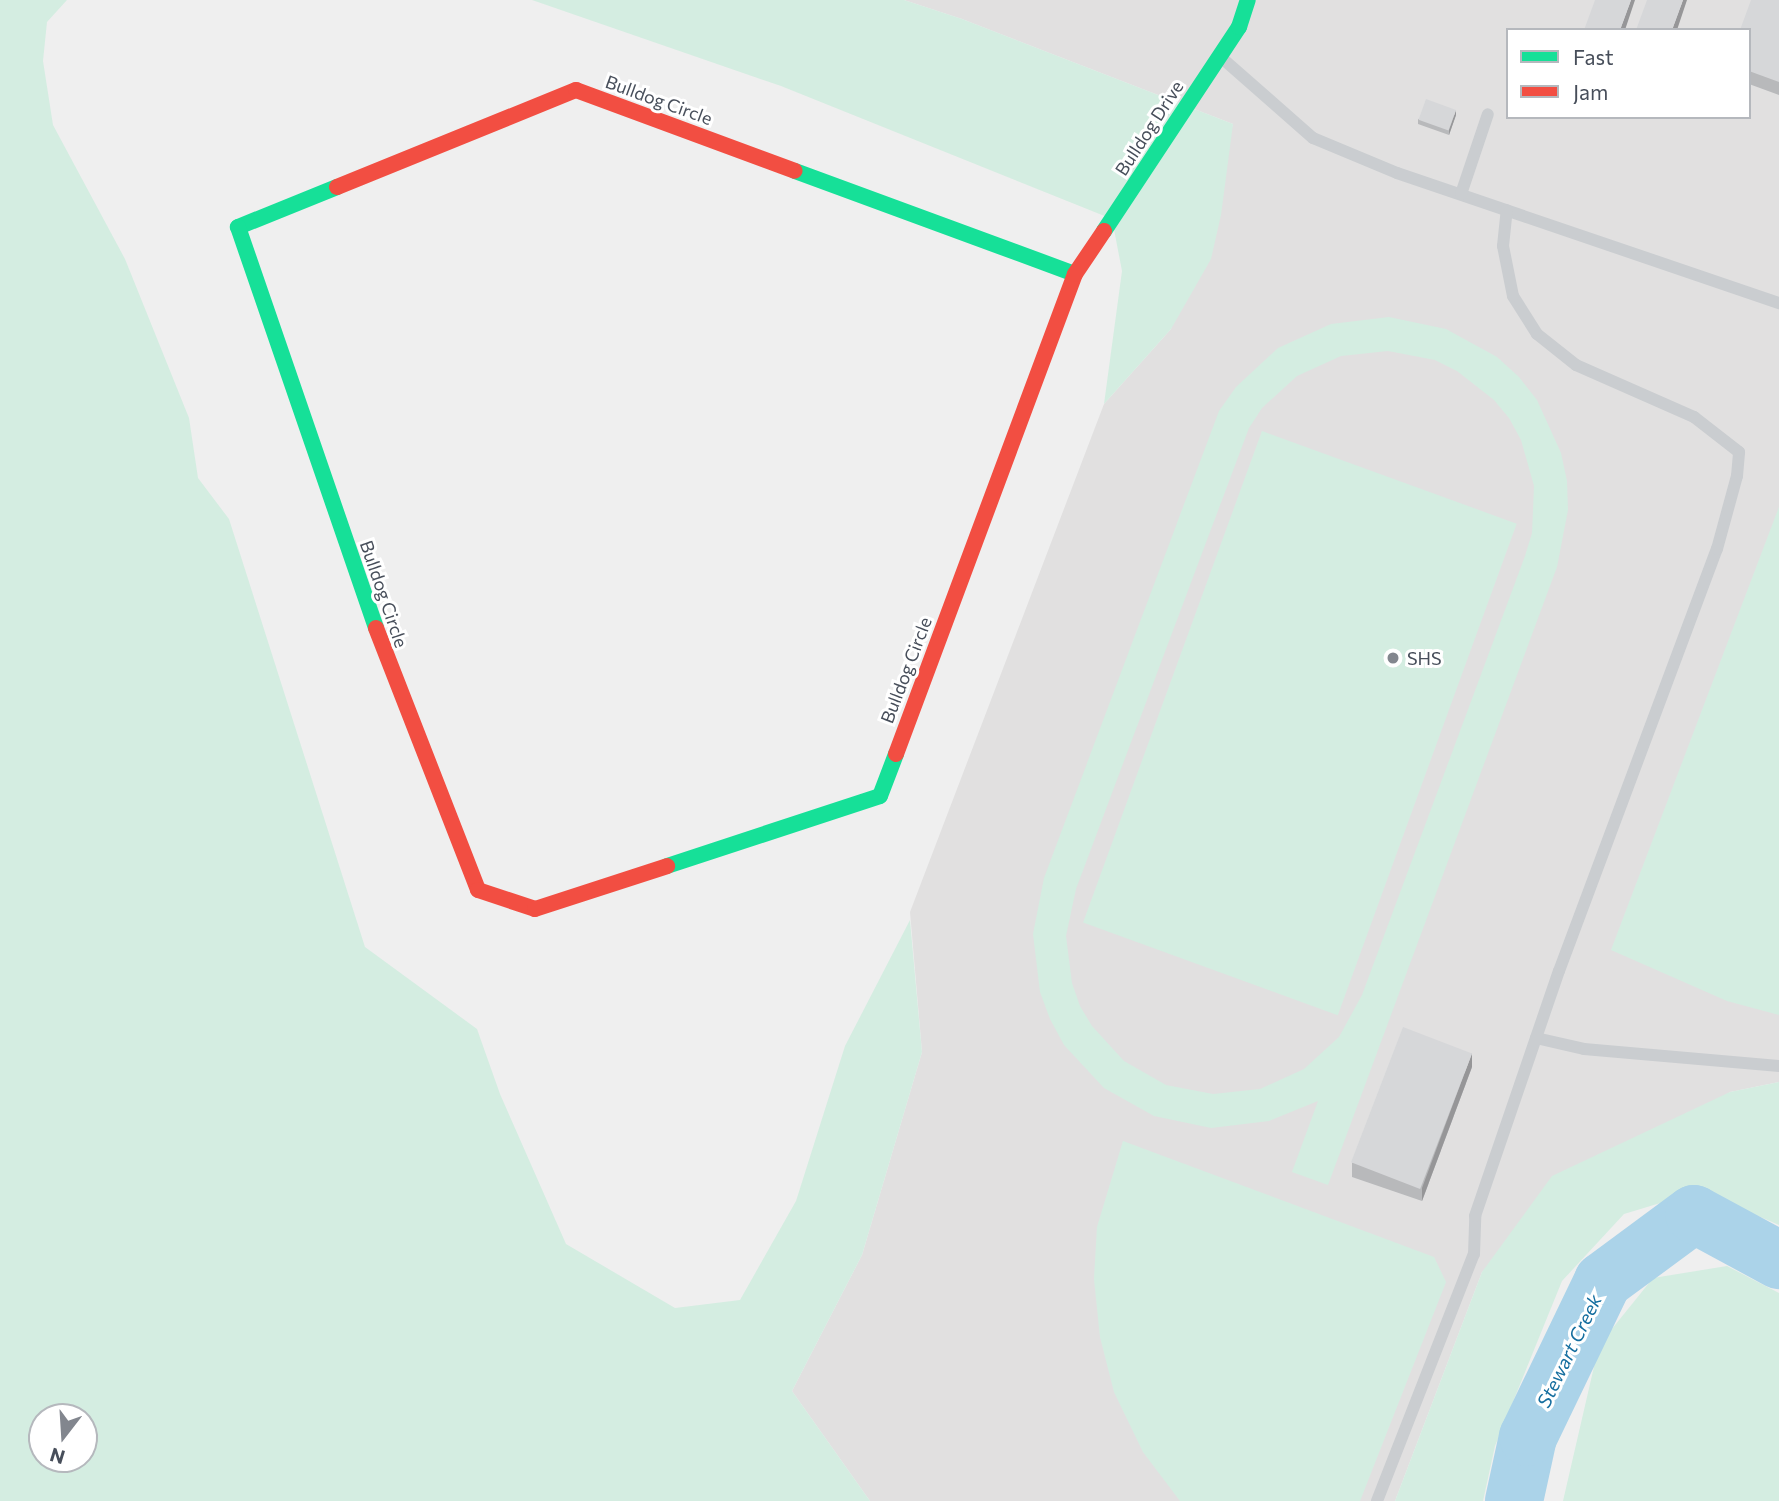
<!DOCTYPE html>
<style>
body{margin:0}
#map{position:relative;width:1779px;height:1501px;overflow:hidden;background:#efefef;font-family:Commissioner,sans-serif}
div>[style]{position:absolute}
.education>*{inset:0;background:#e1e0e0}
.green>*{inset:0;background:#d4ede1;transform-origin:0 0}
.river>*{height:58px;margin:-29px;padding:0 29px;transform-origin:29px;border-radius:29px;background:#abd3e9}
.lane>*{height:12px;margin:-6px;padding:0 6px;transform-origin:6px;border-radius:6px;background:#cacdd0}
.fast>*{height:16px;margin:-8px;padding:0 8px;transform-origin:8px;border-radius:8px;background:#16e098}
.jam>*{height:16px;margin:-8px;padding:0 8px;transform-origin:8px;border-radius:8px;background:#f24e42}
.wall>*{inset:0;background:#b8b9bb}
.shaded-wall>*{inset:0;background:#969698}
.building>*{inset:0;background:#d6d7d9;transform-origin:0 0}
.dots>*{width:19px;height:19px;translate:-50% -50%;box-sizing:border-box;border:4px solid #fff;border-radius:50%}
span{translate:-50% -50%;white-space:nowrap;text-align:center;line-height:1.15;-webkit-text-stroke:6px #fff;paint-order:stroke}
.street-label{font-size:18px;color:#474e5a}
.poi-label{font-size:18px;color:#474e5a}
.left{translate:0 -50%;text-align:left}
.water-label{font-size:19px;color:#156e9f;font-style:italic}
.legend{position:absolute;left:1506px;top:28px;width:245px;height:91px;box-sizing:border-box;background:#fff;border:2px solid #b5b8bd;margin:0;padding:9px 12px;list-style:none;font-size:21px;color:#474e5a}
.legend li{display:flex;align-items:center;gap:14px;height:35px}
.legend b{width:35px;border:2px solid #b5b8bd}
.north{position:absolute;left:28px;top:1403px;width:70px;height:70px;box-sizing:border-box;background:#fff;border:2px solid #b5b8bd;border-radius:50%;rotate:197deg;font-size:19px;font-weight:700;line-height:28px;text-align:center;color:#474e5a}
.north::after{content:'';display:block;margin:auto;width:24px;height:32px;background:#82868e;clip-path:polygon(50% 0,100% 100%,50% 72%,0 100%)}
</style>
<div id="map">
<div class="education">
<div style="clip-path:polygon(evenodd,904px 0,1779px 0,1779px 1082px,1730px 1092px,1482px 1272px,1395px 1501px,870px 1501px,792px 1391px,862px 1255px,922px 1052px,910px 912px,1104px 404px,1171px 329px,1233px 124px,962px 19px,904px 0,1508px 30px,1749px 30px,1749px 117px,1508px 117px,1508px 30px)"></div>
</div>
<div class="green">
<div style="clip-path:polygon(evenodd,0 0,67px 0,47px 22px,43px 61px,53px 125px,125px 259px,189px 418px,198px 478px,229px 519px,365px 947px,477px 1029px,500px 1094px,566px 1244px,675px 1308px,740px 1300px,796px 1201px,845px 1046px,910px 920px,922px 1052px,862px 1255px,792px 1391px,870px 1501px,0 1501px,0 0,42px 1417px,84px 1417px,84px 1459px,42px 1459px,42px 1417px)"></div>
<div style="clip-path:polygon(532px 0,904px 0,962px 19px,1233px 124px,1221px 215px,1211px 259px,1171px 329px,1104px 404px,1122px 271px,1112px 219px,781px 86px)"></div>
<div style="clip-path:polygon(evenodd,1389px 317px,1446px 329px,1497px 357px,1519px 377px,1537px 400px,1561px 453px,1567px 481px,1568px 510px,1557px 567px,1328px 1185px,1292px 1172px,1318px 1101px,1269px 1121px,1211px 1128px,1154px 1116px,1104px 1088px,1064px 1045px,1050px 1019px,1040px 992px,1033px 934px,1044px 878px,1219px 411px,1236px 387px,1278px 348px,1331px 324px,1389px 317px,1388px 351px,1435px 360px,1457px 371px,1494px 400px,1509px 418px,1521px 440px,1534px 486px,1532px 533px,1525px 556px,1362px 995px,1339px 1037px,1304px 1069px,1260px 1089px,1213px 1094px,1166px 1085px,1124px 1061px,1092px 1026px,1080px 1006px,1072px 983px,1066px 936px,1076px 889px,1249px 428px,1262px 408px,1297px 376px,1341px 356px,1388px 351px)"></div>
<div style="left:1262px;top:431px;width:271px;height:523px;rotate:20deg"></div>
<div style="clip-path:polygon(1779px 507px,1779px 1015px,1727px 1001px,1611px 950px)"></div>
<div style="clip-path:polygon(1779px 1082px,1779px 1225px,1700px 1191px,1624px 1214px,1562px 1281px,1495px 1446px,1483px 1501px,1395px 1501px,1482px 1272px,1552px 1176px,1730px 1092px)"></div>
<div style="clip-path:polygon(1123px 1141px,1434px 1257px,1446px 1282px,1360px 1501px,1180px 1501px,1143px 1452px,1114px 1392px,1100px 1337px,1094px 1279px,1097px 1227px)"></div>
<div style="clip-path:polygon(1727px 1266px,1779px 1293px,1779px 1501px,1563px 1501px,1599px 1345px,1653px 1278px)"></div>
</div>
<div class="river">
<div style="left:1514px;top:1501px;width:66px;rotate:-77.7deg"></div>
<div style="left:1528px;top:1437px;width:173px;rotate:-64.3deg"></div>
<div style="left:1603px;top:1281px;width:113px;rotate:-36.4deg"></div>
<div style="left:1694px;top:1214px;width:97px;rotate:28.4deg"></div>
</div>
<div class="lane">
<div style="left:1223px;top:59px;width:120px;rotate:41.3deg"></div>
<div style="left:1313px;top:138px;width:91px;rotate:22.6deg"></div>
<div style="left:1397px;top:173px;width:404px;rotate:18.8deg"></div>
<div style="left:1461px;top:194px;width:84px;rotate:-71.4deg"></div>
<div style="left:1536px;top:1038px;width:49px;rotate:12.9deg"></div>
<div style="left:1584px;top:1049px;width:196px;rotate:5deg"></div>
<div style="left:1377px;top:1501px;width:265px;rotate:-68.6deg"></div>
<div style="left:1474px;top:1254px;width:38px;rotate:-88deg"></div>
<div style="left:1475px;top:1216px;width:259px;rotate:-71.1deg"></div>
<div style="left:1559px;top:971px;width:451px;rotate:-69.5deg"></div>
<div style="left:1717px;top:549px;width:76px;rotate:-74.7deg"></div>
<div style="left:1737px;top:476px;width:24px;rotate:-85deg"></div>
<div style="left:1739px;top:452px;width:57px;rotate:-142.1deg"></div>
<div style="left:1694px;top:417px;width:129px;rotate:-156.2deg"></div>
<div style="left:1576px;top:365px;width:50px;rotate:-141.5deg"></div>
<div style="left:1537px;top:334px;width:45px;rotate:-122.3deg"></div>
<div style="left:1513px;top:296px;width:51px;rotate:-101.3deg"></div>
<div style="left:1503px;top:246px;width:36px;rotate:-84deg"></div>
</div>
<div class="fast">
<div style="left:795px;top:171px;width:298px;rotate:20.2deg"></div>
<div style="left:337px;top:187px;width:107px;rotate:158deg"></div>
<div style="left:238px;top:227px;width:424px;rotate:71deg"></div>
<div style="left:1104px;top:231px;width:245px;rotate:-56.5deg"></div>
<div style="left:1239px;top:27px;width:28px;rotate:-72deg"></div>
<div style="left:667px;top:866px;width:224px;rotate:-18.2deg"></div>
<div style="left:880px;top:796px;width:45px;rotate:-69.1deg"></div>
</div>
<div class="jam">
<div style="left:337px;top:187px;width:258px;rotate:-22.1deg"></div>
<div style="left:576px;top:90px;width:233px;rotate:20.3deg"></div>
<div style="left:376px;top:628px;width:281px;rotate:68.7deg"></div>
<div style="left:478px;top:890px;width:60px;rotate:18.4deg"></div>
<div style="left:535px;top:909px;width:139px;rotate:-18deg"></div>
<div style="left:896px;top:754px;width:512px;rotate:-69.55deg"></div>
<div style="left:1075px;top:274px;width:52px;rotate:-56deg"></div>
</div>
<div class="wall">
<div style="clip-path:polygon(1779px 0,1779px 95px,1749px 84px,1749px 30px)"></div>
<div style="clip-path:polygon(1456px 115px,1449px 135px,1418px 124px,1418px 119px)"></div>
<div style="clip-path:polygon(1472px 1067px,1422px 1201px,1352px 1177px,1352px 1163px)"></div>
</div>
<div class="shaded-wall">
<div style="clip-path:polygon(1631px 0,1635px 0,1625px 30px,1620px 30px)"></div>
<div style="clip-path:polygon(1683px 0,1687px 0,1677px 30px,1672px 30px)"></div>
<div style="clip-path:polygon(1456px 110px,1456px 115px,1449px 135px,1449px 130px)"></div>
<div style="clip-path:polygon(1472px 1053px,1472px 1067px,1422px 1201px,1422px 1188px)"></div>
</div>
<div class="building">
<div style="clip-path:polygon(1595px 0,1631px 0,1620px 30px,1584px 30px)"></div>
<div style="clip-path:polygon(1647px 0,1683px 0,1672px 30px,1636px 30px)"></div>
<div style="clip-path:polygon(1751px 0,1779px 0,1779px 82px,1749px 71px,1749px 30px,1740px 30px)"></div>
<div style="left:1426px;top:99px;width:32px;height:22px;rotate:20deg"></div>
<div style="left:1403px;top:1027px;width:74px;height:145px;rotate:21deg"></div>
</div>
<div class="dots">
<div style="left:1393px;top:658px;background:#82868e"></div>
</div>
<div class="street-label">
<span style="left:659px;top:100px;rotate:20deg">Bulldog Circle</span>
<span style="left:1149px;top:128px;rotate:-57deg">Bulldog Drive</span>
<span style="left:384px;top:594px;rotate:71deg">Bulldog Circle</span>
<span style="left:906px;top:670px;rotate:-69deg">Bulldog Circle</span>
</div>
<div class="poi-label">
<span class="left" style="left:1407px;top:658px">SHS</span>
</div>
<div class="water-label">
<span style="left:1569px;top:1351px;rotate:-64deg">Stewart Creek</span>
</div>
<ul class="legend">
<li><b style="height:9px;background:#16e098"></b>Fast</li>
<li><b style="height:9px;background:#f24e42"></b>Jam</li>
</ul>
<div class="north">N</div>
</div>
